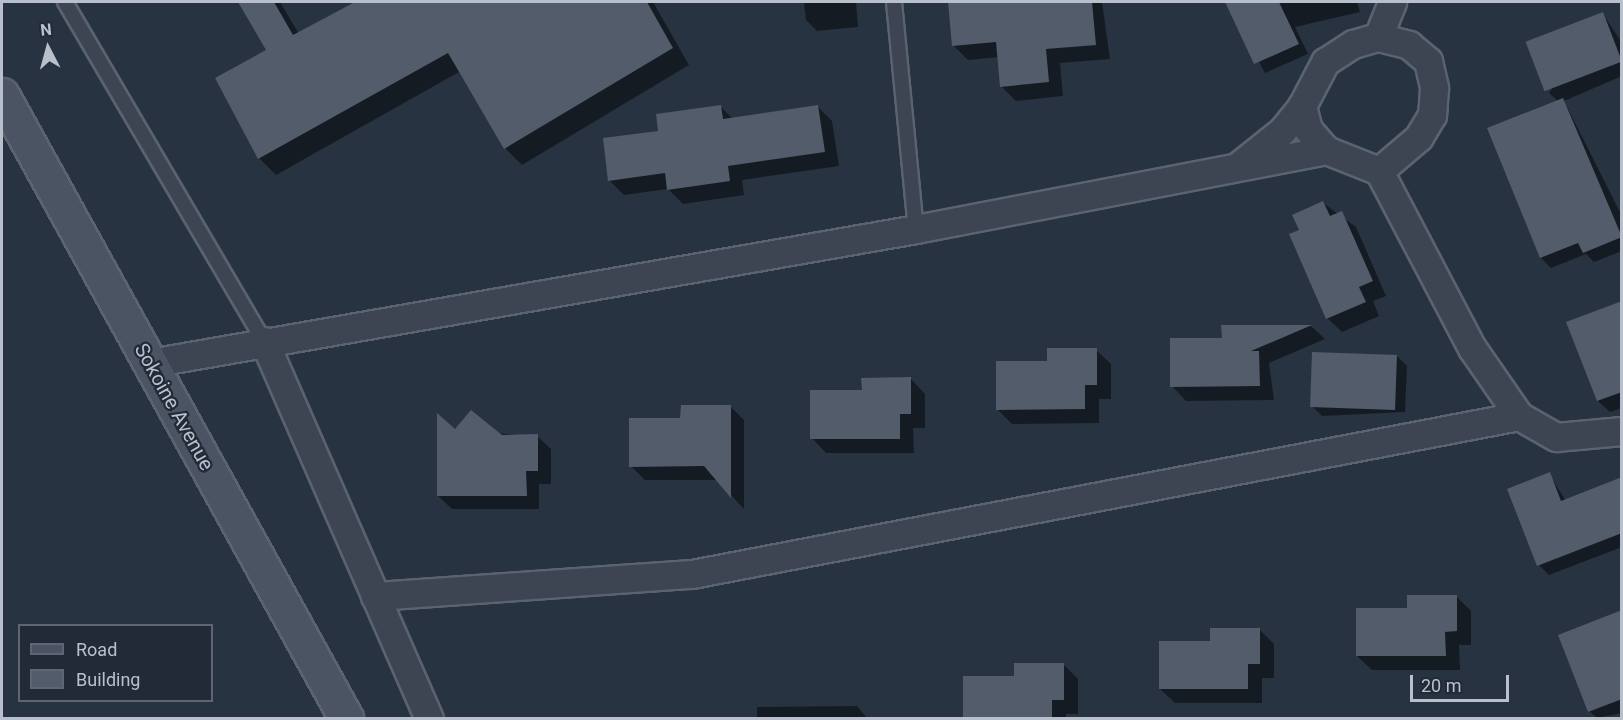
<!DOCTYPE html>
<style>
body{margin:0}
#map{position:relative;width:1623px;height:720px;overflow:hidden;background:#283341;font-family:Roboto,sans-serif}
div>[style]{position:absolute}
.shadow>*{inset:0;background:#0007}
.building>*{inset:0;background:#525c6b;transform-origin:0 0}
.roads{filter:drop-shadow(2px 0 #5a636e) drop-shadow(-2px 0 #5a636e) drop-shadow(0 2px #5a636e) drop-shadow(0 -2px #5a636e)}
.lane>*{height:14px;margin:-7px;padding:0 7px;transform-origin:7px;border-radius:7px;background:#3c4551}
.street>*{height:27px;margin:-13.5px;padding:0 13.5px;transform-origin:13.5px;border-radius:13.5px;background:#3c4551}
.secondary>*{height:33px;margin:-16.5px;padding:0 16.5px;transform-origin:16.5px;border-radius:16.5px;background:#4b5463}
span{translate:-50% -50%;white-space:nowrap;text-align:center;line-height:1.15;-webkit-text-stroke:4.5px #212a36;paint-order:stroke}
.street-label{font-size:20px;color:#b9c0cb}
.frame{position:absolute;inset:0;border:3px solid #b9c0cb;pointer-events:none}
.legend{position:absolute;left:18px;top:624px;width:195px;height:78px;box-sizing:border-box;background:#212a36;border:2px solid #5e6672;margin:0;padding:8px 10px;list-style:none;font-size:18px;color:#b9c0cb}
.legend li{display:flex;align-items:center;gap:12px;height:30px}
.legend b{width:30px;border:2px solid #5e6672}
.north{position:absolute;left:18px;top:18px;width:60px;height:60px;-webkit-text-stroke:4px #212a36;paint-order:stroke;rotate:354deg;font-size:16px;font-weight:700;line-height:24px;text-align:center;color:#b9c0cb}
.north::after{content:'';display:block;margin:auto;width:21px;height:27px;background:#b9c0cb;clip-path:polygon(50% 0,100% 100%,50% 72%,0 100%)}
.scale{position:absolute;left:1410px;top:675px;width:99px;height:27px;box-sizing:border-box;border:3px solid #b9c0cb;border-top:0;padding-left:8px;font-size:18px;line-height:21px;white-space:nowrap;color:#b9c0cb;-webkit-text-stroke:4px #212a36;paint-order:stroke}
</style>
<div id="map">
<div class="shadow">
<div style="clip-path:polygon(240px 2px,280px 2px,299px 34px,358px 2px,653px 2px,689px 65px,522px 165px,505px 148px,459px 72px,276px 175px,259px 158px,217px 79px,268px 51px)"></div>
<div style="clip-path:polygon(804px 2px,856px 2px,858px 27px,817px 31px,806px 20px)"></div>
<div style="clip-path:polygon(950px 2px,1102px 2px,1110px 59px,1060px 63px,1063px 96px,1016px 101px,1001px 86px,999px 57px,968px 60px,954px 46px)"></div>
<div style="clip-path:polygon(1227px 2px,1357px 2px,1360px 12px,1295px 27px,1308px 54px,1265px 73px)"></div>
<div style="clip-path:polygon(1603px 14px,1622px 43px,1622px 76px,1564px 101px,1622px 216px,1622px 251px,1594px 262px,1586px 254px,1551px 268px,1541px 258px,1489px 129px,1558px 101px,1549px 93px)"></div>
<div style="clip-path:polygon(721px 107px,733px 119px,818px 107px,832px 121px,839px 166px,742px 180px,744px 195px,683px 204px,668px 189px,624px 195px,610px 181px,660px 132px)"></div>
<div style="clip-path:polygon(1323px 203px,1356px 227px,1386px 296px,1373px 301px,1379px 316px,1342px 332px,1327px 318px,1301px 231px)"></div>
<div style="clip-path:polygon(1622px 302px,1622px 408px,1610px 412px,1598px 401px,1568px 323px)"></div>
<div style="clip-path:polygon(1311px 326px,1325px 339px,1269px 363px,1274px 400px,1186px 401px,1172px 386px,1223px 339px,1223px 327px)"></div>
<div style="clip-path:polygon(1096px 350px,1111px 364px,1111px 399px,1099px 399px,1099px 423px,1012px 424px,997px 409px,1049px 363px)"></div>
<div style="clip-path:polygon(1397px 356px,1407px 366px,1405px 412px,1322px 416px,1312px 406px)"></div>
<div style="clip-path:polygon(911px 379px,925px 394px,925px 428px,913px 428px,914px 453px,826px 453px,812px 438px,863px 392px)"></div>
<div style="clip-path:polygon(730px 406px,744px 420px,744px 509px,717px 480px,645px 480px,631px 466px,682px 419px)"></div>
<div style="clip-path:polygon(455px 431px,537px 436px,551px 449px,551px 484px,539px 484px,539px 509px,452px 509px,438px 496px)"></div>
<div style="clip-path:polygon(1549px 474px,1566px 501px,1622px 479px,1622px 547px,1549px 575px,1539px 565px)"></div>
<div style="clip-path:polygon(1456px 596px,1471px 611px,1471px 645px,1459px 645px,1460px 670px,1372px 670px,1357px 656px,1409px 609px)"></div>
<div style="clip-path:polygon(1259px 629px,1274px 644px,1274px 678px,1262px 678px,1262px 703px,1175px 703px,1160px 689px,1212px 642px)"></div>
<div style="clip-path:polygon(1622px 641px,1622px 713px,1597px 718px,1589px 711px)"></div>
<div style="clip-path:polygon(1063px 664px,1078px 679px,1078px 714px,1066px 714px,1066px 718px,964px 718px,964px 678px,1016px 677px)"></div>
<div style="clip-path:polygon(857px 706px,867px 718px,757px 718px,757px 707px)"></div>
</div>
<div class="building">
<div style="clip-path:polygon(238px 2px,274px 2px,293px 35px,355px 2px,647px 2px,673px 48px,504px 149px,448px 53px,258px 159px,215px 78px,266px 50px)"></div>
<div style="clip-path:polygon(948px 2px,1092px 2px,1096px 45px,1046px 49px,1049px 82px,1000px 87px,996px 42px,952px 46px)"></div>
<div style="clip-path:polygon(1225px 2px,1279px 2px,1299px 44px,1254px 64px)"></div>
<div style="left:1603px;top:12px;width:53px;height:83px;rotate:69deg"></div>
<div style="clip-path:polygon(1563px 98px,1622px 237px,1583px 253px,1578px 243px,1540px 258px,1487px 128px)"></div>
<div style="clip-path:polygon(721px 105px,723px 119px,818px 105px,825px 152px,728px 166px,730px 181px,667px 190px,665px 173px,608px 181px,603px 138px,658px 131px,656px 114px)"></div>
<div style="clip-path:polygon(1323px 201px,1330px 216px,1342px 211px,1373px 281px,1359px 287px,1366px 302px,1326px 319px,1289px 234px,1299px 230px,1292px 215px)"></div>
<div style="clip-path:polygon(1622px 301px,1622px 392px,1597px 401px,1566px 322px)"></div>
<div style="clip-path:polygon(1221px 325px,1312px 325px,1251px 351px,1259px 351px,1260px 386px,1170px 387px,1170px 338px,1222px 338px)"></div>
<div style="clip-path:polygon(1047px 348px,1097px 348px,1097px 385px,1085px 385px,1085px 409px,996px 410px,996px 361px,1047px 361px)"></div>
<div style="left:1312px;top:352px;width:85px;height:55px;rotate:2deg"></div>
<div style="clip-path:polygon(911px 377px,911px 414px,900px 414px,900px 439px,810px 439px,810px 390px,862px 390px,861px 378px)"></div>
<div style="clip-path:polygon(681px 405px,731px 405px,731px 498px,704px 466px,629px 467px,629px 418px,680px 418px)"></div>
<div style="clip-path:polygon(471px 410px,502px 435px,538px 434px,538px 471px,526px 471px,527px 496px,437px 496px,437px 413px,455px 429px)"></div>
<div style="clip-path:polygon(1550px 472px,1561px 501px,1622px 477px,1622px 533px,1537px 566px,1507px 489px)"></div>
<div style="clip-path:polygon(1407px 595px,1457px 595px,1457px 631px,1445px 632px,1446px 656px,1356px 656px,1356px 608px,1407px 608px)"></div>
<div style="clip-path:polygon(1622px 610px,1622px 699px,1588px 712px,1558px 635px)"></div>
<div style="clip-path:polygon(1210px 628px,1260px 628px,1260px 664px,1248px 664px,1248px 689px,1159px 689px,1159px 641px,1210px 641px)"></div>
<div style="clip-path:polygon(1014px 663px,1064px 663px,1064px 700px,1052px 700px,1052px 718px,963px 718px,963px 676px,1014px 676px)"></div>
</div>
<div class="roads">
<div class="lane">
<div style="left:65px;top:2px;width:393px;rotate:59.6deg"></div>
<div style="left:894px;top:2px;width:228px;rotate:84.5deg"></div>
</div>
<div class="street">
<div style="left:1378px;top:37px;width:32px;rotate:14deg"></div>
<div style="left:1409px;top:45px;width:25px;rotate:40deg"></div>
<div style="left:1428px;top:61px;width:28px;rotate:77deg"></div>
<div style="left:1434px;top:88px;width:27px;rotate:94deg"></div>
<div style="left:1432px;top:115px;width:26px;rotate:121deg"></div>
<div style="left:1419px;top:137px;width:52px;rotate:139.6deg"></div>
<div style="left:1379px;top:171px;width:57px;rotate:-158.4deg"></div>
<div style="left:1326px;top:150px;width:28px;rotate:-131deg"></div>
<div style="left:1308px;top:129px;width:24px;rotate:-105deg"></div>
<div style="left:1302px;top:106px;width:50px;rotate:-62.4deg"></div>
<div style="left:1325px;top:62px;width:33px;rotate:-33deg"></div>
<div style="left:1353px;top:44px;width:26px;rotate:-16deg"></div>
<div style="left:1378px;top:37px;width:38px;rotate:-68deg"></div>
<div style="left:1238px;top:166px;width:56px;rotate:-38.5deg"></div>
<div style="left:1282px;top:131px;width:32px;rotate:-51deg"></div>
<div style="left:1379px;top:171px;width:200px;rotate:62.3deg"></div>
<div style="left:1472px;top:348px;width:83px;rotate:55.3deg"></div>
<div style="left:1519px;top:416px;width:43px;rotate:29.6deg"></div>
<div style="left:1556px;top:437px;width:66px;rotate:-5.2deg"></div>
<div style="left:264px;top:341px;width:412px;rotate:66.4deg"></div>
<div style="left:150px;top:363px;width:778px;rotate:-9.92deg"></div>
<div style="left:916px;top:229px;width:418px;rotate:-10.9deg"></div>
<div style="left:375px;top:596px;width:318px;rotate:-4deg"></div>
<div style="left:692px;top:574px;width:842px;rotate:-10.82deg"></div>
</div>
<div class="secondary">
<div style="left:2px;top:95px;width:712px;rotate:61.09deg"></div>
</div>
</div>
<div class="street-label">
<span style="left:174px;top:407px;rotate:61deg">Sokoine Avenue</span>
</div>
<div class="frame"></div>
<ul class="legend">
<li><b style="height:8px;background:#4b5463"></b>Road</li>
<li><b style="height:16px;background:#525c6b"></b>Building</li>
</ul>
<div class="north">N</div>
<div class="scale">20 m</div>
</div>
